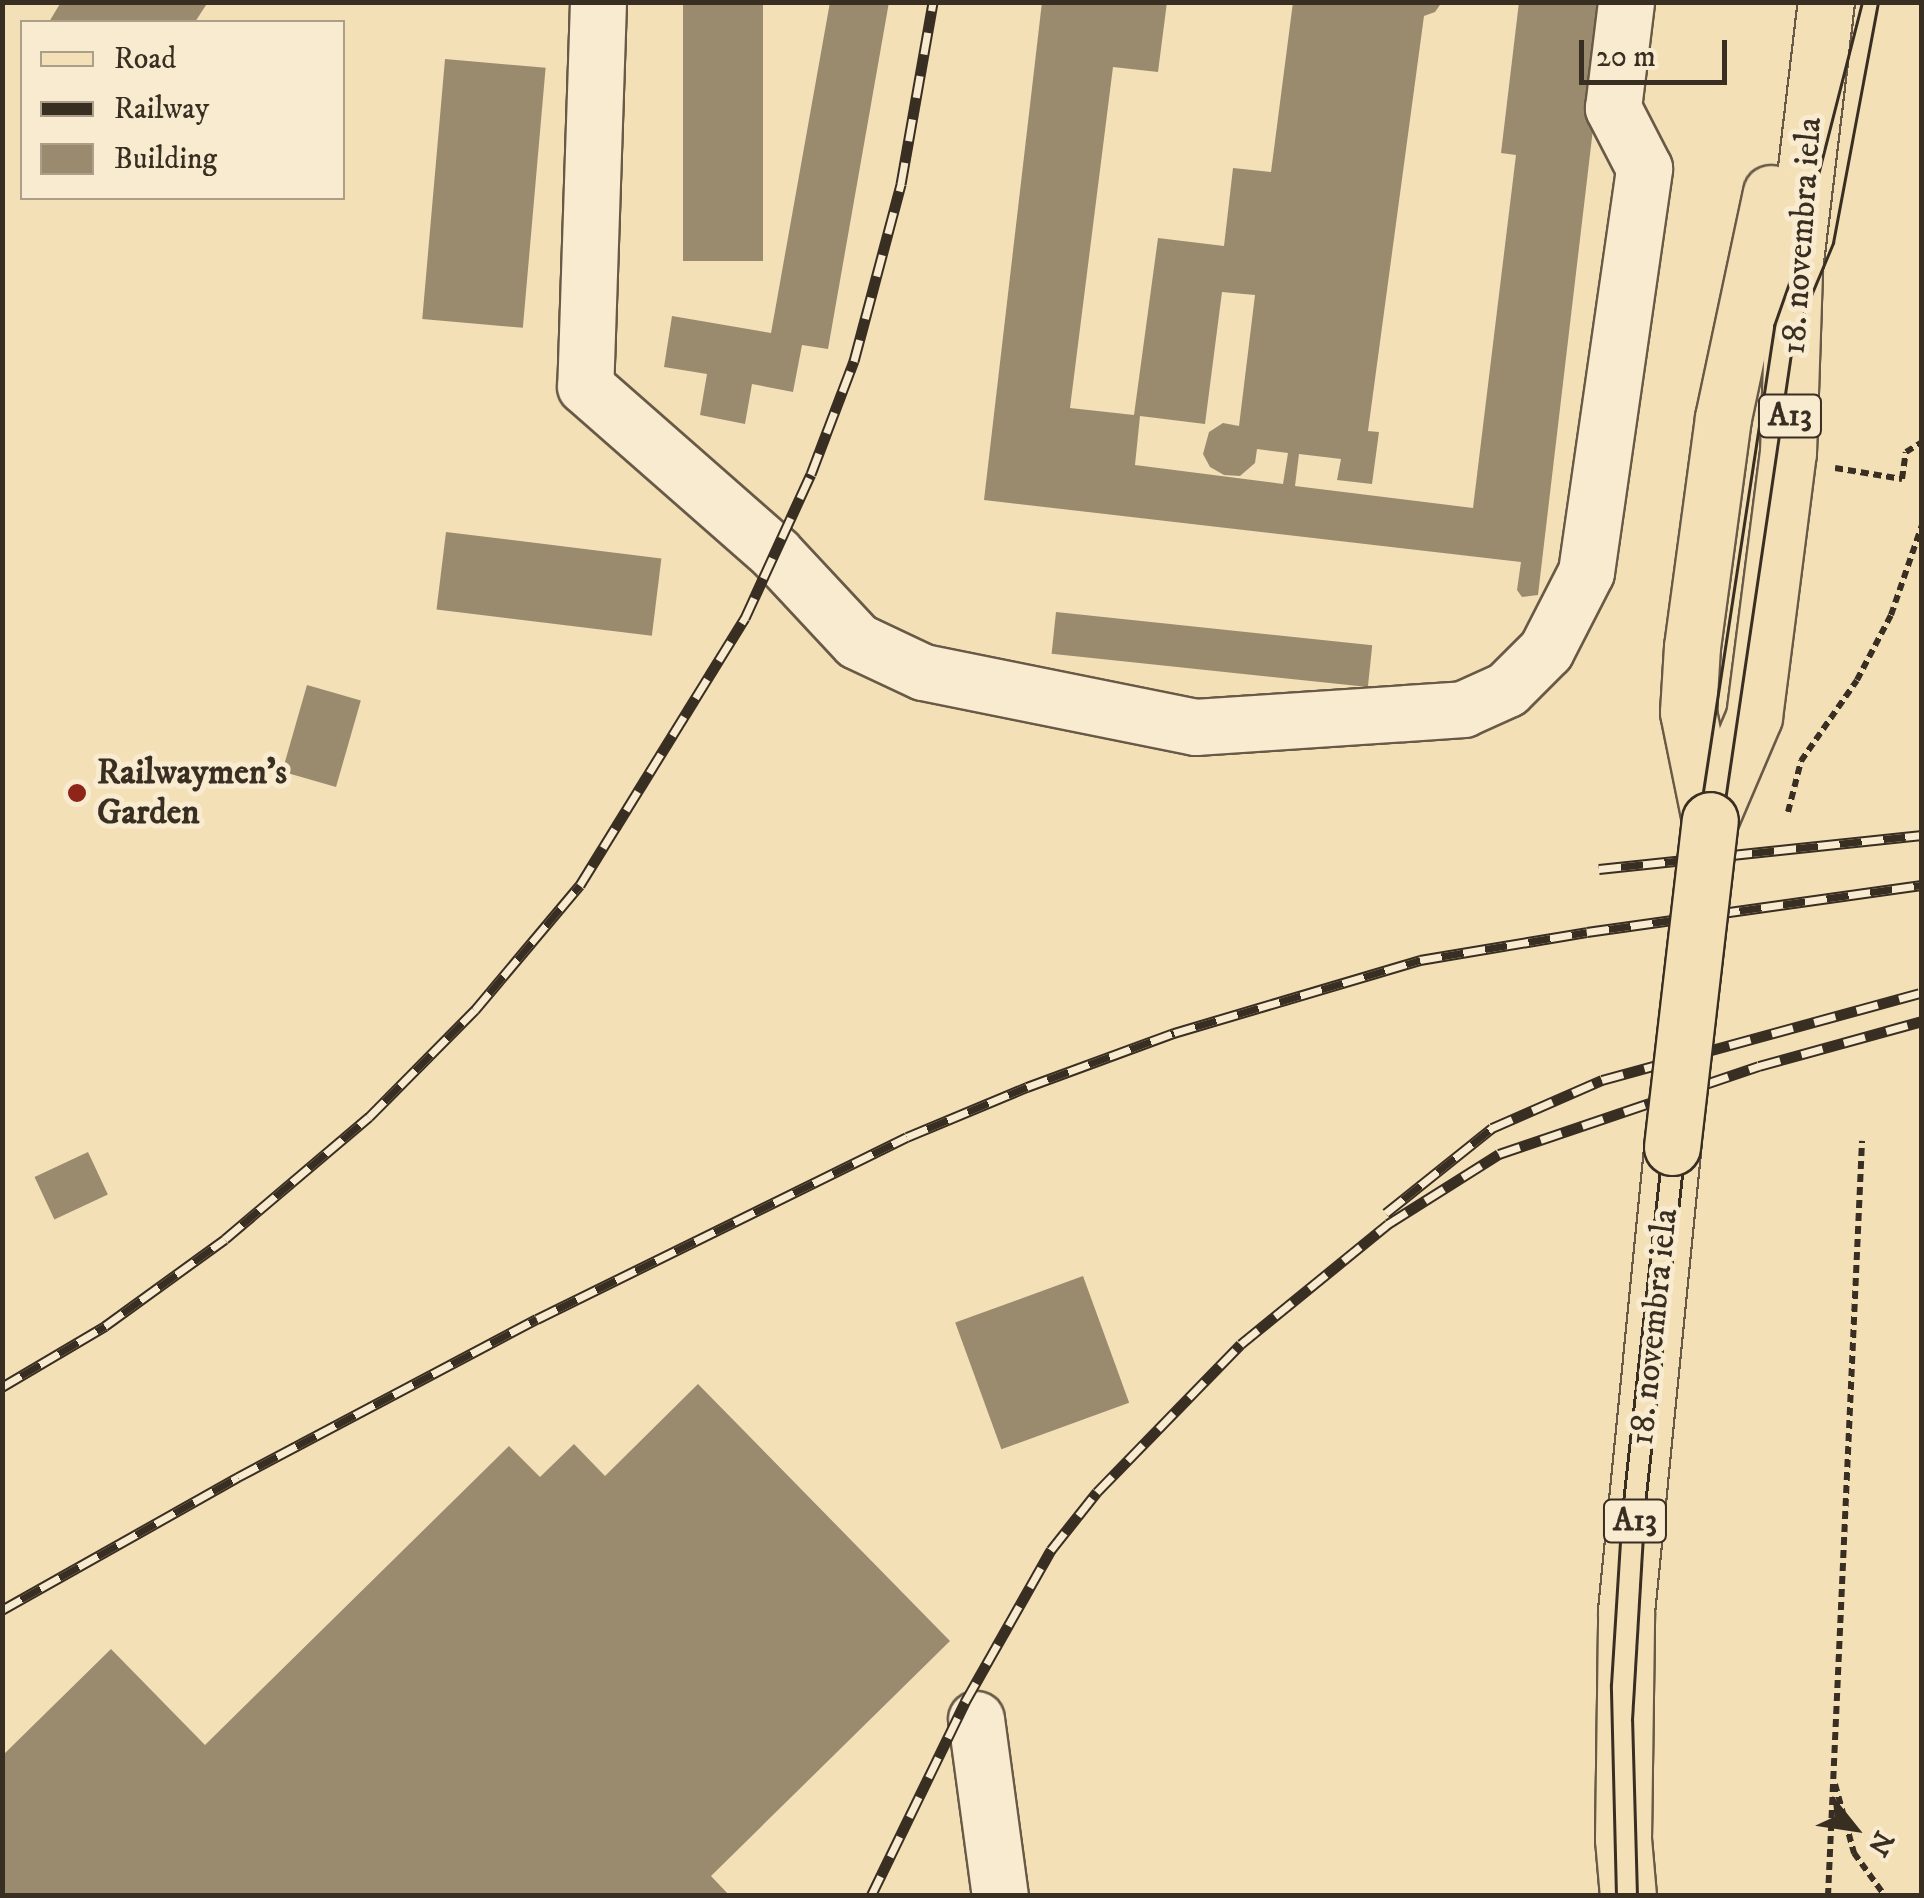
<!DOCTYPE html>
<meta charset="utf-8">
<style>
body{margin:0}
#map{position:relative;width:1924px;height:1898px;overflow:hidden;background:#f4e0b7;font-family:"IM FELL DW Pica",serif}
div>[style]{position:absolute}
.building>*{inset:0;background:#9a8b6f;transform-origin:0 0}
.path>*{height:6px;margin-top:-3px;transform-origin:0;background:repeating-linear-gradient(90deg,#392e22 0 8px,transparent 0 13px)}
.roads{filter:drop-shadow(2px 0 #685a47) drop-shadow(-2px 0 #685a47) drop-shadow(0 2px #685a47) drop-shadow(0 -2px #685a47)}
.minor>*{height:55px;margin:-27.5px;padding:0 27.5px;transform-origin:27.5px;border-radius:27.5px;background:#f8ebd0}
.major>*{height:55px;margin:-27.5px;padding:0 27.5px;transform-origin:27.5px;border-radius:27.5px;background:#f4e0b7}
.tram>*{height:2.5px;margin:-1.25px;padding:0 1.25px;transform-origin:1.25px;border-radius:1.25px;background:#392e22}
.rail>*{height:11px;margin-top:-5.5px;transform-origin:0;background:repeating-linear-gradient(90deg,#f8ebd0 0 22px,#392e22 0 44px);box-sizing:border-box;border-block:2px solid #392e22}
.bridges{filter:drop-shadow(2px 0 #392e22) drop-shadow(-2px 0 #392e22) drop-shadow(0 2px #392e22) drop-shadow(0 -2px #392e22)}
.major-bridge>*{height:55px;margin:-27.5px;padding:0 27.5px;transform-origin:27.5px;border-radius:27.5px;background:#f4e0b7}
.dots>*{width:28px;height:28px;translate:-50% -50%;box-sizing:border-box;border:5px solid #f8ebd0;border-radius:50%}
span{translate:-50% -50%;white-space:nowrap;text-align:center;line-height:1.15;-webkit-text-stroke:10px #f8ebd0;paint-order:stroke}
.shield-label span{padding:2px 8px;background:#f8ebd0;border:2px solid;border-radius:8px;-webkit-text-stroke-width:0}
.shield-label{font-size:32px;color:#392e22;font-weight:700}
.street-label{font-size:35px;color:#392e22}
.poi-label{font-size:35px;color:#392e22;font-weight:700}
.left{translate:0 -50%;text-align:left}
.frame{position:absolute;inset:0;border:5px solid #392e22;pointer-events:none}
.legend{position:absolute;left:20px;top:20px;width:325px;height:180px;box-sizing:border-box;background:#f8ebd0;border:2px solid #ac9f8a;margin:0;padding:12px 18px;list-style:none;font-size:30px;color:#392e22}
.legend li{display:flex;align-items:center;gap:20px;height:50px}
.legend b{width:50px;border:2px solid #ac9f8a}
.north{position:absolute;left:1804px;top:1778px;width:100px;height:100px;-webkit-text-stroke:8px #f8ebd0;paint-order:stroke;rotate:120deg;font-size:28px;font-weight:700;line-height:40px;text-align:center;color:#392e22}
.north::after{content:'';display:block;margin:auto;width:35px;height:45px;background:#392e22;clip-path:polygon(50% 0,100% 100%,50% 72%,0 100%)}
.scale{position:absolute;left:1579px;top:40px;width:148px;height:45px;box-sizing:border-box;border:5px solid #392e22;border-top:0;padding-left:12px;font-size:30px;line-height:35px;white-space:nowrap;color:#392e22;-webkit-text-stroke:8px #f8ebd0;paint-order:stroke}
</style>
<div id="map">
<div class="building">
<div style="clip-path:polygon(61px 2px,208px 2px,195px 22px,49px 22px)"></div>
<div style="left:683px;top:2px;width:80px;height:259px"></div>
<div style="clip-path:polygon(830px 2px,889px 2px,828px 349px,802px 345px,793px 392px,752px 384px,745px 424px,700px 415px,707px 374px,664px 367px,672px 316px,771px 333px)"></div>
<div style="clip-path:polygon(evenodd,1042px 2px,1167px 2px,1158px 72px,1113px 67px,1070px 408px,1134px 415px,1158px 238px,1224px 246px,1233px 168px,1271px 172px,1293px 2px,1442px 2px,1435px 12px,1424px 16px,1368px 431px,1379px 432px,1372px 484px,1337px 480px,1341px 459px,1299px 454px,1295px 486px,1473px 508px,1516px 155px,1501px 153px,1519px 2px,1608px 2px,1538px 595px,1522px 597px,1517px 590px,1521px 562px,984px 500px,1042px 2px,1222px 292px,1255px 295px,1239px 426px,1223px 423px,1209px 432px,1203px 454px,1210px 467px,1224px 475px,1240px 476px,1255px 463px,1257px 449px,1288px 453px,1283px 484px,1135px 465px,1140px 416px,1205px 424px,1222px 292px)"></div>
<div style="left:445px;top:59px;width:101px;height:261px;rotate:5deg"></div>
<div style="left:446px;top:532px;width:217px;height:78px;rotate:7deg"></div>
<div style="left:1056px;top:612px;width:318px;height:42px;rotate:6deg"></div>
<div style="left:307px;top:685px;width:56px;height:90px;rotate:16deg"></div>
<div style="left:88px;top:1152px;width:47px;height:59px;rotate:65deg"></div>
<div style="left:1083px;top:1276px;width:135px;height:136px;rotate:70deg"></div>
<div style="clip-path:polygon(698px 1384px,950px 1641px,711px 1876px,730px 1896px,2px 1896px,2px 1756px,111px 1649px,205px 1745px,509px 1446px,540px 1477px,574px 1444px,605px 1476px)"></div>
</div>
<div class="path">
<div style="left:1835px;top:468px;width:68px;rotate:9.3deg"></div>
<div style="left:1902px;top:479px;width:27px;rotate:-82deg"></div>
<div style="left:1906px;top:452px;width:19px;rotate:-32deg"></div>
<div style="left:1788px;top:812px;width:53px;rotate:-75.7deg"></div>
<div style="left:1801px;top:761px;width:98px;rotate:-55.3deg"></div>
<div style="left:1857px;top:680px;width:73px;rotate:-62.4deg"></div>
<div style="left:1891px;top:615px;width:95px;rotate:-71deg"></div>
<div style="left:1835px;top:1784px;width:72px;rotate:74.6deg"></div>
<div style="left:1854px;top:1853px;width:53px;rotate:54.2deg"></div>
<div style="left:1828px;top:1896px;width:756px;rotate:-87.42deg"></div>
</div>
<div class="roads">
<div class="minor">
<div style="left:598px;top:2px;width:384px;rotate:91.9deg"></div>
<div style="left:585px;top:386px;width:253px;rotate:41.3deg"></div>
<div style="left:775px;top:553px;width:120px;rotate:47deg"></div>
<div style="left:857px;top:641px;width:73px;rotate:25.2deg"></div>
<div style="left:923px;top:672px;width:278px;rotate:11.4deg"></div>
<div style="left:1195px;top:727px;width:269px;rotate:-3.8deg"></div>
<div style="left:1463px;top:709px;width:48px;rotate:-24.4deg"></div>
<div style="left:1507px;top:689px;width:55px;rotate:-45deg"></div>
<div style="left:1546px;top:650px;width:88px;rotate:-62.9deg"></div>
<div style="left:1586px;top:572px;width:408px;rotate:-81.8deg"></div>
<div style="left:1644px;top:168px;width:68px;rotate:-117.3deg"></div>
<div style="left:1613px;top:108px;width:107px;rotate:-83deg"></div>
<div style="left:976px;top:1719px;width:179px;rotate:82.3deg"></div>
</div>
<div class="major">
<div style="left:1710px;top:820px;width:112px;rotate:-66.9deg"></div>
<div style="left:1754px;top:717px;width:266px;rotate:-82.7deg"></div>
<div style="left:1788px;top:453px;width:184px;rotate:-88.1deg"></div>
<div style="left:1794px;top:269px;width:269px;rotate:-83.2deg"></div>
<div style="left:1710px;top:820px;width:110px;rotate:-101.5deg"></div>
<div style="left:1688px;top:712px;width:65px;rotate:-86.5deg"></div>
<div style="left:1692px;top:647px;width:231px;rotate:-82.3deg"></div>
<div style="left:1723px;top:418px;width:230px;rotate:-78deg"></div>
<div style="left:1628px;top:1896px;width:57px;rotate:-95deg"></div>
<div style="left:1623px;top:1839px;width:228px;rotate:-89.2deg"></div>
<div style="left:1626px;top:1611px;width:466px;rotate:-84.3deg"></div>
</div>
</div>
<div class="tram">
<div style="left:1616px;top:1896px;width:211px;rotate:-91.4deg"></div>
<div style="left:1611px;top:1685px;width:174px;rotate:-86.4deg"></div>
<div style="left:1622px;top:1511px;width:697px;rotate:-83.66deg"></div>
<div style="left:1699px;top:818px;width:498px;rotate:-81.3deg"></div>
<div style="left:1774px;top:326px;width:60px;rotate:-70.7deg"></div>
<div style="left:1794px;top:269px;width:276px;rotate:-75.7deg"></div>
<div style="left:1637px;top:1896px;width:176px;rotate:-91.6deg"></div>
<div style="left:1632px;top:1720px;width:216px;rotate:-86.6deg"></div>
<div style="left:1645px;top:1504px;width:687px;rotate:-83.57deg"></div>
<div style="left:1722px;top:821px;width:490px;rotate:-81.6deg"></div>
<div style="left:1794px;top:336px;width:101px;rotate:-67.2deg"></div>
<div style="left:1833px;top:243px;width:245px;rotate:-79.4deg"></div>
</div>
<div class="rail">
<div style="left:1599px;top:869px;width:325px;rotate:-6deg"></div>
<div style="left:1386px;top:1213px;width:136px;rotate:-38.7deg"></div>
<div style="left:1492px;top:1128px;width:120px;rotate:-23.6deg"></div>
<div style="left:1602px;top:1080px;width:329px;rotate:-15.3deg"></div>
<div style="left:2px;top:1387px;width:120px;rotate:-30.6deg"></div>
<div style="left:105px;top:1326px;width:148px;rotate:-35.9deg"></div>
<div style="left:225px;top:1239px;width:189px;rotate:-40.3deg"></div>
<div style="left:369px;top:1117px;width:151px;rotate:-45.3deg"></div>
<div style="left:475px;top:1010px;width:163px;rotate:-50deg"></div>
<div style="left:580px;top:885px;width:314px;rotate:-58.3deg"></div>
<div style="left:745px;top:618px;width:158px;rotate:-65.4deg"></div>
<div style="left:811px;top:474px;width:121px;rotate:-69.2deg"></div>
<div style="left:854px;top:361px;width:183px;rotate:-75.1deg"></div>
<div style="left:901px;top:184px;width:185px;rotate:-80deg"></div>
<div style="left:2px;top:1610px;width:271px;rotate:-29.4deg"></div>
<div style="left:238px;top:1477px;width:338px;rotate:-27.9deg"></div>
<div style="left:537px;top:1319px;width:412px;rotate:-26.2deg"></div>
<div style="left:907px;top:1137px;width:130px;rotate:-22.6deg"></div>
<div style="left:1027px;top:1087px;width:157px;rotate:-20.2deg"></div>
<div style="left:1174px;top:1033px;width:257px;rotate:-16.5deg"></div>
<div style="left:1420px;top:960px;width:169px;rotate:-9.5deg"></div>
<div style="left:1587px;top:932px;width:338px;rotate:-8deg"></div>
<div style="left:871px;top:1896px;width:216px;rotate:-64.1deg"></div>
<div style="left:965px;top:1702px;width:175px;rotate:-60.5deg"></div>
<div style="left:1051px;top:1550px;width:74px;rotate:-51.6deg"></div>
<div style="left:1097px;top:1492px;width:206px;rotate:-45.8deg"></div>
<div style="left:1241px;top:1344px;width:190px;rotate:-39.2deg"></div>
<div style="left:1388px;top:1224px;width:131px;rotate:-32.2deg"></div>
<div style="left:1499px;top:1154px;width:274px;rotate:-18.7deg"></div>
<div style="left:1759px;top:1066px;width:169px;rotate:-15.4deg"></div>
</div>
<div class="bridges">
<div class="major-bridge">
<div style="left:1672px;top:1147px;width:329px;rotate:-83.4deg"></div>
</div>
</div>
<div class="dots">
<div style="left:77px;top:793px;background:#8f2418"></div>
</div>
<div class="shield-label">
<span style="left:1790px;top:416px">A13</span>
<span style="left:1635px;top:1521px">A13</span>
</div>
<div class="street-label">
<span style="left:1802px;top:236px;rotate:-86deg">18. novembra iela</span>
<span style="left:1654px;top:1327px;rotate:-84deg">18. novembra iela</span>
</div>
<div class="poi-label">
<span class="left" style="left:97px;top:793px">Railwaymen’s<br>Garden</span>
</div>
<div class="frame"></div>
<ul class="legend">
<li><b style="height:12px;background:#f4e0b7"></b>Road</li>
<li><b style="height:12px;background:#392e22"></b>Railway</li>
<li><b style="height:28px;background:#9a8b6f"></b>Building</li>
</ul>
<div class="north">N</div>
<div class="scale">20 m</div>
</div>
